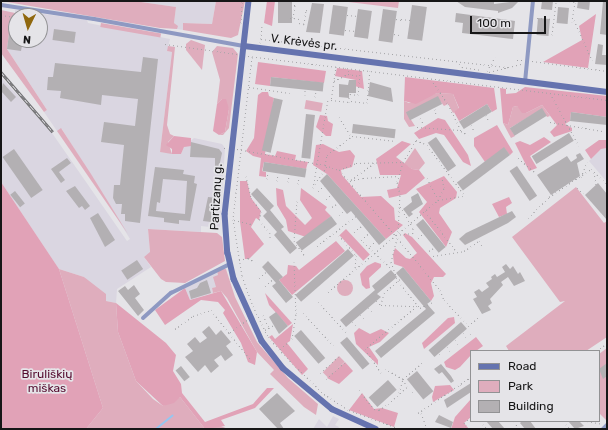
<!DOCTYPE html>
<meta charset="utf-8">
<style>
body{margin:0}
#map{position:relative;width:608px;height:430px;overflow:hidden;background:#e5e4e8;font-family:Rubik,sans-serif}
div>[style]{position:absolute}
.built>*{inset:0;background:#dad6e1}
.green>*{inset:0;background:#dfadbd;transform-origin:0 0}
.round{border-radius:50%}
.forest>*{inset:0;background:#e1a2b7;transform-origin:0 0}
.stream>*{height:1.5px;margin:-0.75px;padding:0 0.75px;transform-origin:0.75px;border-radius:0.75px;background:#95c6f0}
.building>*{inset:0;background:#b3b0b3;transform-origin:0 0}
.path>*{height:1px;margin-top:-0.5px;transform-origin:0;background:repeating-linear-gradient(90deg,#a3a3a6 0 1px,transparent 0 4px)}
.street>*{height:4px;margin:-2px;padding:0 2px;transform-origin:2px;border-radius:2px;background:#8e99c2}
.secondary>*{height:5.5px;margin:-2.75px;padding:0 2.75px;transform-origin:2.75px;border-radius:2.75px;background:#6573af}
.rail>*{height:3px;margin-top:-1.5px;transform-origin:0;background:repeating-linear-gradient(90deg,#e5e4e8 0 4.5px,#6d6d6f 0 9px);box-sizing:border-box;border-block:1px solid #6d6d6f}
span{translate:-50% -50%;white-space:nowrap;text-align:center;line-height:1.15;-webkit-text-stroke:3.5px #e5e4e8;paint-order:stroke}
.street-label{font-size:12px;color:#161617}
.park-label{font-size:12px;color:#560c30}
.frame{position:absolute;inset:0;border:2px solid #161617;pointer-events:none}
.legend{position:absolute;left:470px;top:350px;width:130px;height:72px;box-sizing:border-box;background:#e5e4e8;border:1px solid #929294;margin:0;padding:5px 7px;list-style:none;font-size:12px;color:#161617}
.legend li{display:flex;align-items:center;gap:8px;height:20px}
.legend b{width:20px;border:1px solid #929294}
.north{position:absolute;left:8px;top:8px;width:40px;height:40px;box-sizing:border-box;background:#e5e4e8;border:1px solid #929294;border-radius:50%;rotate:185deg;font-size:11px;font-weight:700;line-height:16px;text-align:center;color:#161617}
.north::after{content:'';display:block;margin:auto;width:14px;height:18px;background:#90680e;clip-path:polygon(50% 0,100% 100%,50% 72%,0 100%)}
.scale{position:absolute;left:470px;top:16px;width:76px;height:18px;box-sizing:border-box;border:2px solid #161617;border-top:0;padding-left:5px;font-size:12px;line-height:14px;white-space:nowrap;color:#161617;-webkit-text-stroke:3px #e5e4e8;paint-order:stroke}
</style>
<div id="map">
<div class="built">
<div style="clip-path:polygon(134px 1px,216px 1px,212px 24px,183px 23px,183px 30px,177px 29px,177px 26px,174px 23px,176px 7px)"></div>
<div style="clip-path:polygon(evenodd,15px 10px,87px 20px,88px 23px,170px 39px,167px 51px,172px 52px,160px 152px,181px 154px,184px 147px,194px 138px,222px 144px,225px 148px,220px 228px,201px 226px,201px 232px,148px 229px,150px 253px,144px 257px,151px 267px,117px 289px,116px 303px,106px 301px,84px 277px,59px 269px,1px 182px,1px 77px,52px 133px,127px 241px,130px 239px,62px 129px,57px 131px,44px 112px,47px 110px,7px 49px,10px 26px,15px 27px,15px 10px,16px 16px,40px 16px,40px 40px,16px 40px,16px 16px)"></div>
<div style="clip-path:polygon(607px 148px,607px 182px,589px 161px,601px 149px)"></div>
<div style="clip-path:polygon(217px 271px,218px 275px,216px 287px,212px 288px,213px 293px,190px 300px,185px 288px)"></div>
<div style="clip-path:polygon(333px 416px,339px 419px,335px 425px,339px 427px,338px 429px,313px 429px,319px 419px,327px 427px)"></div>
</div>
<div class="green">
<div style="clip-path:polygon(1px 1px,134px 1px,176px 7px,174px 23px,178px 26px,177px 29px,160px 28px)"></div>
<div style="clip-path:polygon(216px 1px,245px 1px,238px 35px,231px 38px,183px 30px,183px 23px,212px 24px)"></div>
<div style="clip-path:polygon(340px 1px,399px 1px,398px 8px)"></div>
<div style="clip-path:polygon(1px 10px,15px 13px,15px 27px,10px 26px,7px 49px,47px 110px,44px 112px,1px 53px)"></div>
<div style="left:101px;top:23px;width:61px;height:4px;rotate:10deg"></div>
<div style="clip-path:polygon(191px 40px,205px 45px,202px 70px,186px 50px,186px 44px)"></div>
<div style="clip-path:polygon(168px 46px,175px 47px,167px 125px,170px 134px,174px 136px,168px 142px,172px 154px,160px 152px,172px 52px,167px 51px)"></div>
<div style="clip-path:polygon(217px 46px,233px 48px,238px 54px,229px 128px,223px 135px,219px 135px,225px 132px,229px 109px,222px 99px,217px 104px,220px 80px,212px 52px)"></div>
<div style="clip-path:polygon(437px 93px,453px 94px,459px 109px,453px 113px,448px 104px,444px 106px,437px 97px,408px 115px,415px 126px,409px 127px,404px 119px,404px 101px,409px 103px)"></div>
<div style="left:306px;top:100px;width:17px;height:9px;rotate:10deg"></div>
<div style="clip-path:polygon(542px 105px,550px 116px,547px 117px,542px 109px,510px 128px,515px 136px,511px 138px,503px 123px,508px 125px,513px 107px,517px 106px,526px 113px)"></div>
<div style="clip-path:polygon(61px 128px,91px 174px,128px 234px,57px 131px)"></div>
<div style="clip-path:polygon(415px 148px,425px 163px,419px 170px,412px 169px,404px 164px)"></div>
<div style="clip-path:polygon(576px 187px,604px 223px,607px 221px,607px 337px,586px 351px,509px 351px,506px 346px,565px 301px,560px 302px,512px 237px)"></div>
<div style="clip-path:polygon(148px 229px,217px 233px,222px 237px,225px 261px,185px 283px,166px 282px,161px 279px,144px 257px,150px 252px)"></div>
<div style="clip-path:polygon(223px 268px,226px 269px,235px 297px,257px 342px,288px 378px,318px 404px,316px 415px,304px 407px,270px 374px,274px 370px,257px 352px,227px 298px,221px 291px,213px 293px,212px 288px,216px 287px,213px 277px,218px 275px,217px 271px)"></div>
<div style="clip-path:polygon(59px 269px,84px 277px,106px 294px,106px 301px,116px 303px,118px 332px,136px 381px,153px 399px,163px 406px,180px 397px,205px 429px,218px 425px,228px 429px,86px 429px,103px 408px)"></div>
<div class="round" style="left:337px;top:280px;width:16px;height:16px"></div>
<div style="clip-path:polygon(607px 348px,607px 419px,606px 420px,599px 413px,599px 354px)"></div>
<div style="left:339px;top:356px;width:8px;height:23px;rotate:45deg"></div>
</div>
<div class="forest">
<div style="clip-path:polygon(267px 1px,275px 1px,272px 26px,264px 23px)"></div>
<div style="clip-path:polygon(596px 14px,588px 68px,543px 62px,582px 40px,579px 26px)"></div>
<div style="clip-path:polygon(258px 62px,326px 71px,324px 83px,271px 77px,270px 86px,255px 84px)"></div>
<div style="clip-path:polygon(337px 68px,362px 71px,364px 89px,355px 86px,356px 80px,335px 76px)"></div>
<div style="clip-path:polygon(405px 77px,494px 88px,497px 109px,492px 112px,487px 104px,459px 121px,454px 112px,459px 108px,453px 94px,437px 93px,416px 104px,404px 101px)"></div>
<div style="clip-path:polygon(525px 87px,607px 96px,607px 117px,571px 112px,570px 121px,565px 124px,572px 128px,572px 131px,554px 137px,550px 132px,557px 125px,542px 105px,526px 113px,522px 113px,517px 106px,513px 107px,508px 125px,503px 123px,500px 88px,506px 89px,506px 94px,516px 93px)"></div>
<div style="clip-path:polygon(262px 92px,268px 92px,269px 96px,274px 98px,265px 154px,275px 156px,277px 151px,296px 155px,295px 160px,308px 162px,306px 169px,264px 162px,262px 171px,266px 172px,266px 177px,259px 176px,261px 158px,253px 156px,246px 151px,254px 138px,258px 95px)"></div>
<div style="clip-path:polygon(222px 99px,226px 99px,229px 109px,225px 132px,219px 135px,213px 131px,217px 104px)"></div>
<div style="clip-path:polygon(320px 115px,327px 116px,328px 121px,333px 124px,331px 136px,326px 136px,316px 127px)"></div>
<div style="clip-path:polygon(438px 118px,445px 120px,468px 155px,471px 166px,463px 162px,444px 135px,436px 133px,419px 139px,414px 133px)"></div>
<div style="clip-path:polygon(497px 125px,513px 152px,510px 155px,504px 148px,485px 162px,474px 146px,474px 138px)"></div>
<div style="clip-path:polygon(174px 136px,191px 138px,191px 146px,184px 147px,181px 154px,172px 154px,172px 149px,166px 145px)"></div>
<div style="clip-path:polygon(544px 137px,551px 142px,530px 156px,537px 168px,529px 171px,515px 143px,520px 141px,530px 145px)"></div>
<div style="clip-path:polygon(599px 140px,607px 140px,607px 148px,601px 149px,591px 159px,585px 150px)"></div>
<div style="clip-path:polygon(402px 141px,411px 144px,396px 157px,412px 169px,419px 170px,425px 178px,406px 194px,389px 198px,387px 190px,397px 188px,401px 175px,380px 175px,376px 159px)"></div>
<div style="clip-path:polygon(323px 144px,339px 152px,350px 150px,355px 156px,352px 167px,341px 170px,342px 175px,361px 197px,381px 196px,394px 208px,395px 220px,403px 225px,386px 239px,327px 174px,313px 165px,316px 145px)"></div>
<div style="clip-path:polygon(444px 176px,457px 192px,456px 198px,440px 208px,439px 213px,452px 232px,446px 247px,419px 212px,427px 202px,416px 189px)"></div>
<div style="clip-path:polygon(240px 181px,247px 181px,251px 198px,261px 211px,259px 220px,256px 218px,251px 227px,264px 244px,249px 259px,245px 259px,240px 222px)"></div>
<div style="clip-path:polygon(1px 182px,59px 269px,103px 408px,86px 429px,1px 429px)"></div>
<div style="clip-path:polygon(276px 188px,283px 190px,286px 206px,305px 225px,312px 218px,300px 200px,301px 188px,327px 207px,325px 210px,331px 216px,306px 237px,288px 231px,286px 220px,277px 205px)"></div>
<div style="clip-path:polygon(509px 197px,512px 203px,506px 207px,507px 214px,499px 217px,492px 204px)"></div>
<div style="left:346px;top:229px;width:35px;height:9px;rotate:47deg"></div>
<div style="clip-path:polygon(405px 233px,412px 237px,446px 274px,443px 277px,434px 277px,431px 283px,434px 296px,431px 301px,403px 267px,394px 264px,393px 255px,395px 248px,406px 258px,410px 259px,417px 253px,403px 235px)"></div>
<div style="clip-path:polygon(336px 241px,345px 251px,292px 295px,279px 280px,287px 274px,288px 265px,296px 266px,299px 270px)"></div>
<div style="clip-path:polygon(375px 262px,381px 264px,381px 267px,369px 278px,370px 288px,366px 289px,362px 285px,360px 274px,367px 266px)"></div>
<div style="clip-path:polygon(185px 288px,190px 300px,221px 291px,257px 352px,255px 365px,248px 362px,241px 343px,223px 313px,225px 310px,218px 302px,201px 300px,165px 325px,155px 310px)"></div>
<div style="clip-path:polygon(265px 293px,292px 323px,288px 326px,269px 305px)"></div>
<div style="clip-path:polygon(116px 303px,166px 343px,176px 355px,173px 371px,181px 384px,182px 393px,205px 422px,253px 404px,267px 388px,274px 388px,255px 408px,221px 420px,225px 426px,205px 429px,180px 397px,174px 403px,163px 406px,136px 381px,118px 332px)"></div>
<div style="clip-path:polygon(454px 317px,455px 323px,424px 349px,422px 343px,448px 318px)"></div>
<div style="clip-path:polygon(293px 324px,290px 341px,287px 343px,308px 369px,302px 375px,269px 337px,272px 335px,275px 339px)"></div>
<div style="clip-path:polygon(359px 328px,370px 334px,381px 329px,389px 333px,380px 342px,369px 347px,378px 360px,378px 365px,356px 344px,354px 333px)"></div>
<div style="clip-path:polygon(476px 337px,483px 346px,476px 351px,471px 351px,471px 355px,460px 367px,455px 370px,446px 367px,444px 362px)"></div>
<div style="clip-path:polygon(345px 362px,353px 371px,339px 384px,327px 378px)"></div>
<div style="clip-path:polygon(450px 385px,454px 390px,433px 402px,432px 397px,435px 386px)"></div>
<div style="clip-path:polygon(362px 393px,374px 409px,382px 408px,398px 413px,394px 427px,349px 410px)"></div>
<div style="clip-path:polygon(471px 399px,471px 417px,464px 423px,469px 429px,451px 429px,455px 417px)"></div>
</div>
<div class="stream">
<div style="left:156px;top:429px;width:21px;rotate:-39deg"></div>
</div>
<div class="building">
<div style="left:278px;top:1px;width:14px;height:22px"></div>
<div style="clip-path:polygon(456px 1px,494px 1px,494px 4px,519px 1px,512px 8px,498px 13px,498px 11px,465px 7px)"></div>
<div style="clip-path:polygon(542px 1px,553px 1px,552px 10px,541px 9px)"></div>
<div style="clip-path:polygon(578px 1px,590px 1px,589px 10px,577px 8px)"></div>
<div style="clip-path:polygon(603px 1px,607px 1px,607px 35px,600px 34px)"></div>
<div style="clip-path:polygon(312px 3px,324px 4px,320px 33px,306px 32px)"></div>
<div style="left:333px;top:5px;width:15px;height:29px;rotate:8deg"></div>
<div style="left:412px;top:5px;width:15px;height:34px;rotate:8deg"></div>
<div style="left:558px;top:7px;width:11px;height:16px;rotate:5deg"></div>
<div style="left:358px;top:9px;width:14px;height:28px;rotate:8deg"></div>
<div style="left:383px;top:9px;width:14px;height:32px;rotate:8deg"></div>
<div style="clip-path:polygon(456px 13px,515px 21px,513px 39px,462px 33px,463px 23px,455px 22px)"></div>
<div style="left:538px;top:18px;width:12px;height:17px;rotate:5deg"></div>
<div style="clip-path:polygon(10px 26px,16px 27px,16px 40px,23px 40px,21px 51px,7px 49px)"></div>
<div style="left:54px;top:29px;width:22px;height:11px;rotate:8deg"></div>
<div style="clip-path:polygon(598px 44px,603px 45px,602px 55px,607px 55px,607px 65px,595px 64px)"></div>
<div style="clip-path:polygon(143px 57px,158px 59px,140px 223px,125px 221px,125px 214px,121px 214px,122px 204px,116px 204px,113px 198px,114px 185px,120px 185px,124px 145px,101px 142px,104px 122px,135px 126px,138px 99px,102px 95px,101px 105px,60px 98px,61px 91px,47px 90px,48px 77px,53px 77px,55px 63px,141px 72px)"></div>
<div style="left:271px;top:77px;width:53px;height:9px;rotate:6deg"></div>
<div style="clip-path:polygon(349px 80px,356px 80px,356px 93px,349px 93px,349px 98px,339px 97px,339px 84px,348px 85px)"></div>
<div style="clip-path:polygon(370px 82px,391px 88px,393px 102px,368px 96px)"></div>
<div style="clip-path:polygon(3px 83px,16px 97px,11px 102px,1px 91px)"></div>
<div style="left:438px;top:96px;width:9px;height:36px;rotate:63deg"></div>
<div style="left:274px;top:98px;width:9px;height:54px;rotate:13deg"></div>
<div style="left:487px;top:104px;width:9px;height:33px;rotate:58deg"></div>
<div style="left:542px;top:108px;width:9px;height:38px;rotate:58deg"></div>
<div style="clip-path:polygon(571px 112px,607px 117px,607px 125px,570px 121px)"></div>
<div style="left:306px;top:114px;width:9px;height:44px;rotate:6deg"></div>
<div style="left:353px;top:124px;width:43px;height:9px;rotate:7deg"></div>
<div style="left:569px;top:133px;width:9px;height:44px;rotate:58deg"></div>
<div style="left:436px;top:137px;width:35px;height:10px;rotate:55deg"></div>
<div style="clip-path:polygon(191px 142px,219px 149px,222px 153px,219px 167px,215px 166px,215px 158px,190px 157px)"></div>
<div style="left:504px;top:147px;width:10px;height:59px;rotate:53deg"></div>
<div style="left:14px;top:149px;width:50px;height:14px;rotate:55deg"></div>
<div style="clip-path:polygon(580px 153px,584px 159px,577px 163px,580px 176px,551px 195px,537px 175px,567px 156px,571px 162px,577px 158px,576px 155px)"></div>
<div style="clip-path:polygon(67px 158px,71px 163px,59px 172px,65px 180px,61px 183px,51px 169px)"></div>
<div style="left:264px;top:162px;width:43px;height:9px;rotate:9deg"></div>
<div style="left:517px;top:166px;width:36px;height:9px;rotate:56deg"></div>
<div style="clip-path:polygon(evenodd,155px 167px,184px 170px,183px 174px,195px 176px,194px 183px,197px 184px,190px 221px,179px 220px,179px 224px,164px 222px,164px 218px,148px 216px,155px 167px,163px 179px,187px 181px,185px 214px,156px 211px,157px 202px,160px 203px,163px 179px)"></div>
<div style="clip-path:polygon(327px 174px,386px 239px,379px 245px,351px 211px,347px 214px,320px 181px)"></div>
<div style="clip-path:polygon(598px 183px,607px 194px,607px 220px,585px 195px)"></div>
<div style="clip-path:polygon(75px 186px,90px 206px,85px 210px,82px 206px,79px 208px,66px 191px)"></div>
<div style="clip-path:polygon(257px 188px,274px 206px,270px 210px,284px 227px,281px 229px,297px 248px,290px 254px,274px 235px,277px 232px,263px 216px,267px 212px,251px 194px)"></div>
<div style="left:15px;top:191px;width:16px;height:6px;rotate:52deg"></div>
<div style="clip-path:polygon(418px 193px,423px 204px,411px 212px,413px 214px,409px 217px,403px 209px,412px 202px,411px 197px)"></div>
<div style="clip-path:polygon(208px 197px,218px 198px,217px 203px,214px 203px,211px 222px,203px 221px)"></div>
<div style="clip-path:polygon(512px 211px,516px 217px,508px 223px,465px 245px,459px 239px,466px 233px)"></div>
<div style="clip-path:polygon(98px 213px,115px 240px,105px 247px,90px 218px)"></div>
<div style="left:331px;top:216px;width:10px;height:44px;rotate:53deg"></div>
<div style="left:423px;top:219px;width:36px;height:9px;rotate:51deg"></div>
<div style="left:348px;top:249px;width:9px;height:70px;rotate:49deg"></div>
<div style="left:137px;top:260px;width:11px;height:19px;rotate:56deg"></div>
<div style="clip-path:polygon(268px 261px,283px 277px,279px 280px,293px 297px,286px 303px,272px 286px,276px 283px,262px 267px)"></div>
<div style="clip-path:polygon(506px 264px,510px 269px,513px 266px,518px 274px,520px 272px,525px 281px,514px 286px,508px 277px,501px 282px,503px 285px,490px 299px,492px 303px,488px 306px,491px 310px,482px 314px,473px 299px,477px 297px,474px 292px,479px 289px,482px 292px,489px 287px,486px 283px,492px 279px,491px 277px,495px 274px,497px 277px,505px 272px,502px 267px)"></div>
<div style="clip-path:polygon(403px 267px,431px 301px,427px 304px,435px 313px,381px 358px,375px 351px,426px 309px,396px 273px)"></div>
<div style="clip-path:polygon(391px 270px,397px 277px,377px 294px,381px 297px,346px 327px,340px 320px,375px 290px,372px 286px)"></div>
<div style="clip-path:polygon(207px 280px,211px 293px,191px 299px,189px 291px,197px 288px,200px 283px)"></div>
<div style="clip-path:polygon(134px 285px,140px 294px,135px 298px,144px 310px,138px 316px,118px 291px,125px 286px,128px 290px)"></div>
<div style="clip-path:polygon(276px 312px,288px 326px,279px 334px,269px 317px)"></div>
<div style="left:461px;top:322px;width:9px;height:43px;rotate:49deg"></div>
<div style="clip-path:polygon(209px 326px,216px 335px,221px 330px,231px 342px,226px 346px,233px 355px,225px 361px,221px 355px,214px 360px,219px 366px,211px 373px,205px 365px,198px 372px,185px 357px,193px 351px,187px 344px,195px 337px,200px 343px,207px 338px,202px 332px)"></div>
<div style="left:301px;top:330px;width:37px;height:9px;rotate:49deg"></div>
<div style="left:347px;top:337px;width:35px;height:9px;rotate:50deg"></div>
<div style="clip-path:polygon(607px 363px,607px 376px,603px 379px,599px 369px)"></div>
<div style="clip-path:polygon(441px 364px,451px 376px,454px 381px,451px 383px,442px 372px,439px 374px,434px 369px)"></div>
<div style="left:181px;top:366px;width:14px;height:7px;rotate:51deg"></div>
<div style="left:417px;top:371px;width:26px;height:13px;rotate:51deg"></div>
<div style="left:388px;top:380px;width:13px;height:26px;rotate:48deg"></div>
<div style="clip-path:polygon(471px 383px,471px 392px,447px 408px,444px 400px)"></div>
<div style="clip-path:polygon(277px 393px,295px 411px,280px 423px,284px 429px,278px 429px,259px 409px)"></div>
<div style="clip-path:polygon(439px 415px,453px 422px,451px 428px,435px 422px)"></div>
<div style="clip-path:polygon(486px 421px,498px 421px,505px 429px,493px 429px)"></div>
<div style="clip-path:polygon(522px 421px,530px 421px,536px 429px,525px 429px,520px 423px)"></div>
<div style="clip-path:polygon(568px 421px,579px 421px,584px 426px,575px 429px)"></div>
</div>
<div class="path">
<div style="left:569px;top:1px;width:6px;rotate:9deg"></div>
<div style="left:575px;top:2px;width:20px;rotate:99deg"></div>
<div style="left:1px;top:15px;width:14px;rotate:8deg"></div>
<div style="left:347px;top:15px;width:11px;rotate:5deg"></div>
<div style="left:290px;top:18px;width:3px"></div>
<div style="left:293px;top:18px;width:13px;rotate:-81deg"></div>
<div style="left:295px;top:5px;width:4px;rotate:180deg"></div>
<div style="left:294px;top:18px;width:5px;rotate:11deg"></div>
<div style="left:537px;top:18px;width:16px;rotate:4deg"></div>
<div style="left:396px;top:19px;width:5px;rotate:11deg"></div>
<div style="left:401px;top:19px;width:9px;rotate:6deg"></div>
<div style="left:574px;top:20px;width:44px;rotate:65.8deg"></div>
<div style="left:241px;top:23px;width:22px;rotate:-87deg"></div>
<div style="left:299px;top:23px;width:8px;rotate:14deg"></div>
<div style="left:304px;top:24px;width:14px;rotate:-82deg"></div>
<div style="left:306px;top:10px;width:3px;rotate:18deg"></div>
<div style="left:345px;top:30px;width:11px;rotate:5deg"></div>
<div style="left:394px;top:34px;width:5px;rotate:11deg"></div>
<div style="left:552px;top:35px;width:34px;rotate:-83deg"></div>
<div style="left:261px;top:39px;width:14px;rotate:-86deg"></div>
<div style="left:260px;top:43px;width:4px;rotate:-76deg"></div>
<div style="left:261px;top:39px;width:249px;rotate:6.5deg"></div>
<div style="left:165px;top:44px;width:73px;rotate:7.9deg"></div>
<div style="left:248px;top:56px;width:362px;rotate:7deg"></div>
<div style="left:252px;top:57px;width:163px;rotate:96.7deg"></div>
<div style="left:233px;top:219px;width:58px;rotate:81deg"></div>
<div style="left:242px;top:276px;width:32px;rotate:70deg"></div>
<div style="left:253px;top:306px;width:34px;rotate:64deg"></div>
<div style="left:268px;top:337px;width:24px;rotate:48deg"></div>
<div style="left:284px;top:355px;width:56px;rotate:44.3deg"></div>
<div style="left:324px;top:394px;width:30px;rotate:33deg"></div>
<div style="left:349px;top:410px;width:54px;rotate:20.4deg"></div>
<div style="left:517px;top:60px;width:6px"></div>
<div style="left:456px;top:61px;width:8px;rotate:45deg"></div>
<div style="left:462px;top:67px;width:18px;rotate:9deg"></div>
<div style="left:532px;top:61px;width:76px;rotate:7.6deg"></div>
<div style="left:336px;top:66px;width:34px;rotate:98deg"></div>
<div style="left:331px;top:100px;width:18px;rotate:6deg"></div>
<div style="left:349px;top:102px;width:8px;rotate:-90deg"></div>
<div style="left:345px;top:68px;width:8px;rotate:45deg"></div>
<div style="left:487px;top:71px;width:16px;rotate:-60deg"></div>
<div style="left:489px;top:72px;width:34px;rotate:-14deg"></div>
<div style="left:431px;top:79px;width:30px;rotate:56deg"></div>
<div style="left:448px;top:104px;width:30px;rotate:64deg"></div>
<div style="left:461px;top:131px;width:8px;rotate:30deg"></div>
<div style="left:334px;top:81px;width:16px;rotate:-27deg"></div>
<div style="left:348px;top:74px;width:11px;rotate:10deg"></div>
<div style="left:249px;top:87px;width:41px;rotate:8.3deg"></div>
<div style="left:550px;top:93px;width:60px;rotate:61.3deg"></div>
<div style="left:350px;top:94px;width:8px;rotate:7deg"></div>
<div style="left:358px;top:95px;width:25px;rotate:-85deg"></div>
<div style="left:305px;top:95px;width:5px;rotate:-90deg"></div>
<div style="left:315px;top:97px;width:6px;rotate:-81deg"></div>
<div style="left:351px;top:101px;width:16px;rotate:7deg"></div>
<div style="left:367px;top:103px;width:32px;rotate:-85deg"></div>
<div style="left:435px;top:109px;width:6px;rotate:81deg"></div>
<div style="left:486px;top:115px;width:8px;rotate:67deg"></div>
<div style="left:339px;top:117px;width:22px;rotate:58deg"></div>
<div style="left:420px;top:118px;width:6px;rotate:59deg"></div>
<div style="left:550px;top:122px;width:53px;rotate:9.8deg"></div>
<div style="left:471px;top:125px;width:7px;rotate:63deg"></div>
<div style="left:417px;top:127px;width:43px;rotate:4deg"></div>
<div style="left:224px;top:148px;width:4px"></div>
<div style="left:237px;top:149px;width:89px;rotate:10.3deg"></div>
<div style="left:325px;top:165px;width:15px;rotate:20deg"></div>
<div style="left:339px;top:170px;width:86px;rotate:49.3deg"></div>
<div style="left:395px;top:235px;width:71px;rotate:50.7deg"></div>
<div style="left:440px;top:290px;width:11px;rotate:68deg"></div>
<div style="left:444px;top:300px;width:32px;rotate:46deg"></div>
<div style="left:518px;top:158px;width:23px;rotate:40deg"></div>
<div style="left:325px;top:165px;width:10px;rotate:-79deg"></div>
<div style="left:327px;top:155px;width:31px;rotate:-37deg"></div>
<div style="left:352px;top:136px;width:44px;rotate:6.5deg"></div>
<div style="left:339px;top:170px;width:18px;rotate:-22deg"></div>
<div style="left:356px;top:163px;width:46px;rotate:-1.2deg"></div>
<div style="left:594px;top:172px;width:13px;rotate:81deg"></div>
<div style="left:246px;top:176px;width:23px;rotate:77deg"></div>
<div style="left:251px;top:198px;width:16px;rotate:52deg"></div>
<div style="left:261px;top:211px;width:9px;rotate:103deg"></div>
<div style="left:259px;top:220px;width:17px;rotate:50deg"></div>
<div style="left:270px;top:233px;width:7px;rotate:90deg"></div>
<div style="left:581px;top:177px;width:16px;rotate:-68deg"></div>
<div style="left:427px;top:178px;width:25px;rotate:63deg"></div>
<div style="left:438px;top:200px;width:25px;rotate:-9deg"></div>
<div style="left:267px;top:179px;width:7px;rotate:-82deg"></div>
<div style="left:351px;top:180px;width:31px;rotate:-36deg"></div>
<div style="left:277px;top:181px;width:7px;rotate:-82deg"></div>
<div style="left:350px;top:181px;width:13px;rotate:-13deg"></div>
<div style="left:363px;top:178px;width:36px;rotate:-3deg"></div>
<div style="left:288px;top:182px;width:6px;rotate:-81deg"></div>
<div style="left:298px;top:184px;width:7px;rotate:-82deg"></div>
<div style="left:315px;top:184px;width:22px;rotate:-56deg"></div>
<div style="left:313px;top:188px;width:90px;rotate:-80.4deg"></div>
<div style="left:577px;top:188px;width:8px;rotate:40deg"></div>
<div style="left:318px;top:191px;width:8px;rotate:-40deg"></div>
<div style="left:326px;top:199px;width:6px;rotate:-39deg"></div>
<div style="left:297px;top:201px;width:40px;rotate:94.3deg"></div>
<div style="left:294px;top:241px;width:19px;rotate:54deg"></div>
<div style="left:332px;top:207px;width:7px;rotate:-34deg"></div>
<div style="left:425px;top:211px;width:51px;rotate:52.2deg"></div>
<div style="left:339px;top:215px;width:7px;rotate:-45deg"></div>
<div style="left:528px;top:218px;width:30px;rotate:-45deg"></div>
<div style="left:549px;top:197px;width:50px;rotate:-33.7deg"></div>
<div style="left:591px;top:169px;width:22px;rotate:43deg"></div>
<div style="left:234px;top:220px;width:18px;rotate:13deg"></div>
<div style="left:336px;top:232px;width:30px;rotate:49deg"></div>
<div style="left:356px;top:255px;width:13px;rotate:94deg"></div>
<div style="left:354px;top:232px;width:11px;rotate:-38deg"></div>
<div style="left:398px;top:232px;width:37px;rotate:-87deg"></div>
<div style="left:400px;top:195px;width:13px;rotate:-103deg"></div>
<div style="left:397px;top:182px;width:21px;rotate:-73deg"></div>
<div style="left:403px;top:162px;width:26px;rotate:-59deg"></div>
<div style="left:416px;top:140px;width:12px;rotate:24deg"></div>
<div style="left:427px;top:145px;width:64px;rotate:53.3deg"></div>
<div style="left:396px;top:235px;width:17px;rotate:-7deg"></div>
<div style="left:413px;top:233px;width:5px;rotate:-90deg"></div>
<div style="left:413px;top:228px;width:26px;rotate:-121deg"></div>
<div style="left:397px;top:238px;width:25px;rotate:104deg"></div>
<div style="left:391px;top:262px;width:20px;rotate:70deg"></div>
<div style="left:398px;top:281px;width:35px;rotate:51deg"></div>
<div style="left:420px;top:308px;width:14px;rotate:-25deg"></div>
<div style="left:418px;top:238px;width:8px;rotate:-40deg"></div>
<div style="left:361px;top:240px;width:11px;rotate:-41deg"></div>
<div style="left:363px;top:242px;width:38px;rotate:43deg"></div>
<div style="left:317px;top:246px;width:49px;rotate:-37.6deg"></div>
<div style="left:370px;top:246px;width:8px;rotate:-40deg"></div>
<div style="left:429px;top:251px;width:7px;rotate:-34deg"></div>
<div style="left:433px;top:256px;width:31px;rotate:-9deg"></div>
<div style="left:464px;top:251px;width:18px;rotate:-34deg"></div>
<div style="left:479px;top:241px;width:7px;rotate:56deg"></div>
<div style="left:239px;top:260px;width:9px;rotate:-13deg"></div>
<div style="left:248px;top:258px;width:8px;rotate:30deg"></div>
<div style="left:259px;top:278px;width:9px;rotate:-41deg"></div>
<div style="left:265px;top:286px;width:11px;rotate:-41deg"></div>
<div style="left:328px;top:292px;width:143px;rotate:-39.9deg"></div>
<div style="left:438px;top:200px;width:13px;rotate:-63deg"></div>
<div style="left:444px;top:188px;width:10px;rotate:-101deg"></div>
<div style="left:376px;top:301px;width:6px;rotate:39deg"></div>
<div style="left:381px;top:305px;width:36px;rotate:2deg"></div>
<div style="left:417px;top:306px;width:67px;rotate:140.4deg"></div>
<div style="left:365px;top:349px;width:29px;rotate:56deg"></div>
<div style="left:318px;top:302px;width:42px;rotate:46.9deg"></div>
<div style="left:381px;top:305px;width:12px;rotate:-76deg"></div>
<div style="left:384px;top:293px;width:21px;rotate:-41deg"></div>
<div style="left:418px;top:306px;width:4px;rotate:-45deg"></div>
<div style="left:368px;top:308px;width:6px;rotate:45deg"></div>
<div style="left:303px;top:313px;width:44px;rotate:46.8deg"></div>
<div style="left:263px;top:315px;width:14px;rotate:65deg"></div>
<div style="left:360px;top:315px;width:6px;rotate:45deg"></div>
<div style="left:247px;top:320px;width:22px;rotate:144deg"></div>
<div style="left:229px;top:333px;width:36px;rotate:51deg"></div>
<div style="left:352px;top:322px;width:6px;rotate:45deg"></div>
<div style="left:468px;top:326px;width:14px;rotate:-39deg"></div>
<div style="left:175px;top:329px;width:22px;rotate:-36deg"></div>
<div style="left:193px;top:316px;width:19px;rotate:-18deg"></div>
<div style="left:211px;top:310px;width:29px;rotate:52deg"></div>
<div style="left:229px;top:333px;width:4px;rotate:135deg"></div>
<div style="left:265px;top:330px;width:10px;rotate:-29deg"></div>
<div style="left:463px;top:333px;width:5px;rotate:53deg"></div>
<div style="left:470px;top:334px;width:4px;rotate:-45deg"></div>
<div style="left:292px;top:339px;width:25px;rotate:-81deg"></div>
<div style="left:296px;top:314px;width:52px;rotate:-92.2deg"></div>
<div style="left:455px;top:340px;width:5px;rotate:53deg"></div>
<div style="left:447px;top:347px;width:5px;rotate:53deg"></div>
<div style="left:280px;top:349px;width:9px;rotate:-41deg"></div>
<div style="left:597px;top:351px;width:13px;rotate:-39deg"></div>
<div style="left:439px;top:354px;width:4px;rotate:45deg"></div>
<div style="left:320px;top:373px;width:28px;rotate:-42deg"></div>
<div style="left:326px;top:379px;width:28px;rotate:-42deg"></div>
<div style="left:468px;top:379px;width:5px;rotate:53deg"></div>
<div style="left:460px;top:385px;width:4px;rotate:56deg"></div>
<div style="left:359px;top:390px;width:24px;rotate:52deg"></div>
<div style="left:374px;top:409px;width:5px;rotate:11deg"></div>
<div style="left:379px;top:410px;width:11px;rotate:-34deg"></div>
<div style="left:388px;top:404px;width:25px;rotate:-42deg"></div>
<div style="left:407px;top:387px;width:9px;rotate:-117deg"></div>
<div style="left:403px;top:379px;width:20px;rotate:-150deg"></div>
<div style="left:412px;top:392px;width:3px;rotate:-45deg"></div>
<div style="left:399px;top:393px;width:15px;rotate:-74deg"></div>
<div style="left:403px;top:379px;width:25px;rotate:-40deg"></div>
<div style="left:418px;top:413px;width:64px;rotate:-34.2deg"></div>
<div style="left:421px;top:413px;width:17px;rotate:69deg"></div>
<div style="left:480px;top:421px;width:11px;rotate:49deg"></div>
<div style="left:514px;top:421px;width:9px;rotate:58deg"></div>
<div style="left:563px;top:421px;width:11px;rotate:49deg"></div>
<div style="left:587px;top:421px;width:15px;rotate:11deg"></div>
<div style="left:469px;top:429px;width:8px;rotate:-130deg"></div>
<div style="left:464px;top:423px;width:9px;rotate:-41deg"></div>
<div style="left:524px;top:429px;width:1px"></div>
</div>
<div class="street">
<div style="left:1px;top:5px;width:94px;rotate:8.6deg"></div>
<div style="left:94px;top:19px;width:152px;rotate:10.2deg"></div>
<div style="left:525px;top:82px;width:81px;rotate:-84.4deg"></div>
<div style="left:143px;top:318px;width:38px;rotate:-42deg"></div>
<div style="left:171px;top:293px;width:66px;rotate:-26.2deg"></div>
<div style="left:603px;top:429px;width:6px;rotate:-45deg"></div>
</div>
<div class="secondary">
<div style="left:249px;top:1px;width:214px;rotate:96.4deg"></div>
<div style="left:225px;top:214px;width:39px;rotate:86deg"></div>
<div style="left:228px;top:253px;width:27px;rotate:77deg"></div>
<div style="left:234px;top:279px;width:68px;rotate:65.7deg"></div>
<div style="left:262px;top:341px;width:34px;rotate:52deg"></div>
<div style="left:283px;top:368px;width:64px;rotate:39.9deg"></div>
<div style="left:332px;top:409px;width:48px;rotate:24.4deg"></div>
<div style="left:244px;top:46px;width:366px;rotate:7.2deg"></div>
</div>
<div class="rail">
<div style="left:1px;top:72px;width:79px;rotate:49.1deg"></div>
</div>
<div class="street-label">
<span style="left:304px;top:43px;rotate:7deg">V. Krėvės pr.</span>
<span style="left:217px;top:197px;rotate:-87deg">Partizanų g.</span>
</div>
<div class="park-label">
<span style="left:47px;top:382px">Biruliškių<br>miškas</span>
</div>
<div class="frame"></div>
<ul class="legend">
<li><b style="height:5px;background:#6573af"></b>Road</li>
<li><b style="height:11px;background:#dfadbd"></b>Park</li>
<li><b style="height:11px;background:#b3b0b3"></b>Building</li>
</ul>
<div class="north">N</div>
<div class="scale">100 m</div>
</div>
